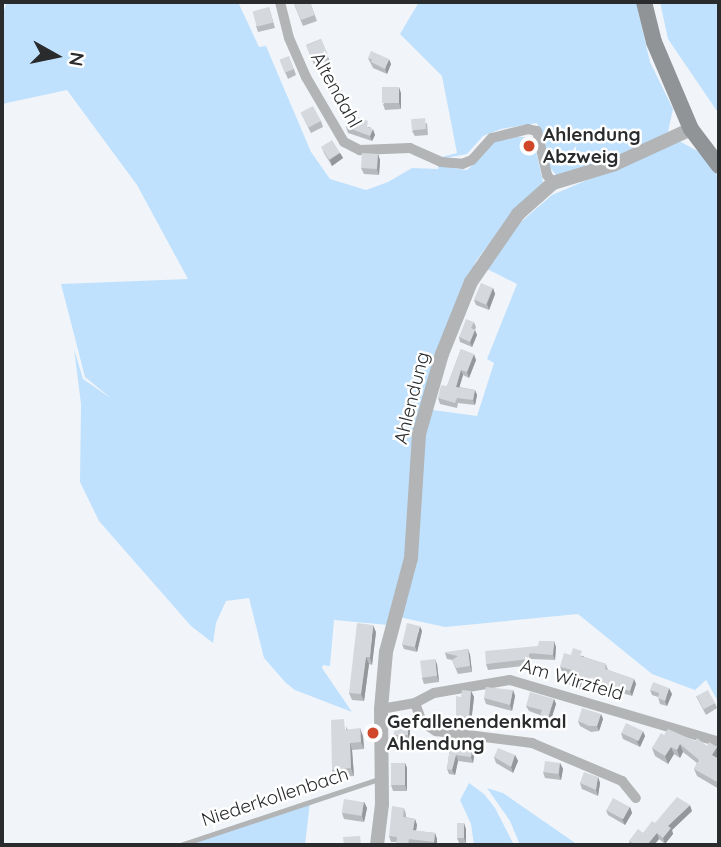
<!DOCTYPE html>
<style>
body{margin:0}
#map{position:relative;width:721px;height:847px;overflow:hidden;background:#f1f5f9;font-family:Quicksand,sans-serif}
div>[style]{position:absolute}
.green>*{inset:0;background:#bfe1fd}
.service>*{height:5px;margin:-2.5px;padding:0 2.5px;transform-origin:2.5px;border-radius:2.5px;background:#b2b4b5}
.minor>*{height:10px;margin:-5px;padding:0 5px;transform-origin:5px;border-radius:5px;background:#b2b4b5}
.tertiary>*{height:14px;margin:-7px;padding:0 7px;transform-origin:7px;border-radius:7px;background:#b2b4b5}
.secondary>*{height:16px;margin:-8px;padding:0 8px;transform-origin:8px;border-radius:8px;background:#919497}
.wall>*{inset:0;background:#b7bbbe;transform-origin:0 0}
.shaded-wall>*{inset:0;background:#95989b}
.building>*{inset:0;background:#d5d9dd;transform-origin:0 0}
.dots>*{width:19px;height:19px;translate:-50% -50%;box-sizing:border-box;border:4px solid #fff;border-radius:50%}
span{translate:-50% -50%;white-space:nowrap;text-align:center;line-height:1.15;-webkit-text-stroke:5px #fff;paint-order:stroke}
.street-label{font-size:19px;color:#292b2c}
.poi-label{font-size:19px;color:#292b2c;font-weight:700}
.left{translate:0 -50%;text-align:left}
.frame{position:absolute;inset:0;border:4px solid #292b2c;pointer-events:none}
.north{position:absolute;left:21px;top:21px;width:70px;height:70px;-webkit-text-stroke:5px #fff;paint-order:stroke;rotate:99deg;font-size:19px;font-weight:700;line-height:28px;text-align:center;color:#292b2c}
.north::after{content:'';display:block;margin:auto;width:24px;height:32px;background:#292b2c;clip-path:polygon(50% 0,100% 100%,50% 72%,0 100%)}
</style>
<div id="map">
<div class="green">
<div style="clip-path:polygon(7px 2px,238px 2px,259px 47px,266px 46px,311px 152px,330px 179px,366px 190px,388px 182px,412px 168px,438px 169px,439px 166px,467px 170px,479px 159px,488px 145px,504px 135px,533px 138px,544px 186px,499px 231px,476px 261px,435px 359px,406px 559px,388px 625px,334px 620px,330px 666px,323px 665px,322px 668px,352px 712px,295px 690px,286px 683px,264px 658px,249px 598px,226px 601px,216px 623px,213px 643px,191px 626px,99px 521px,80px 482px,81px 404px,74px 349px,83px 379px,112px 399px,85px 377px,61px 284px,188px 279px,137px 185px,67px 90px,2px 104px,2px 16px)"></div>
<div style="clip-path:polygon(419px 2px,636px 2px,650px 62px,673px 109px,668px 132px,606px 162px,557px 176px,548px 165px,537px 123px,501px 129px,483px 136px,467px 154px,440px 159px,438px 158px,457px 153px,442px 76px,400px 34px)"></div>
<div style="clip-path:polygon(660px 2px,719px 2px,719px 114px,668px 39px)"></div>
<div style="clip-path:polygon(679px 141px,705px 155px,719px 171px,719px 175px,716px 174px,719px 180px,719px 703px,706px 680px,695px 690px,652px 674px,578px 614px,445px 627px,399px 617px,424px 435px,433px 410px,477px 416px,494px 363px,487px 359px,517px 284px,485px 268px,508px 233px,552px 195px)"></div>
<div style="clip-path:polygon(469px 783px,484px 794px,495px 808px,514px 845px,474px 845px,471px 824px,460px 800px)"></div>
<div style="clip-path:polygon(487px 788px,503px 793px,578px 845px,520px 845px,510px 821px)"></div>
<div style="clip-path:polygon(310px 802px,305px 845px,183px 845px)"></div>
</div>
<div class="service">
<div style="left:180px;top:845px;width:212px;rotate:-18.4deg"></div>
</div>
<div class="minor">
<div style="left:280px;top:2px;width:37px;rotate:76deg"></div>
<div style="left:289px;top:38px;width:43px;rotate:66.4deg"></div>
<div style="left:306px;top:77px;width:75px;rotate:59.7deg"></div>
<div style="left:344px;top:142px;width:18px;rotate:27deg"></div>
<div style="left:360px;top:150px;width:50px;rotate:-2.3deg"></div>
<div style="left:410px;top:148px;width:34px;rotate:24deg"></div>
<div style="left:441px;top:162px;width:21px;rotate:5deg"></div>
<div style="left:462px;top:164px;width:11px;rotate:-22deg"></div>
<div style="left:472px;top:160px;width:30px;rotate:-48deg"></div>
<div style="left:492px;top:138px;width:37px;rotate:-14deg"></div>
<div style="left:528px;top:129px;width:9px;rotate:13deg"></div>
<div style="left:537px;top:131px;width:45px;rotate:77.2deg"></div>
<div style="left:547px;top:175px;width:10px;rotate:53deg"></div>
<div style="left:415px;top:703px;width:20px;rotate:70deg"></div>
<div style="left:422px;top:722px;width:17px;rotate:33deg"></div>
<div style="left:436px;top:731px;width:97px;rotate:7.1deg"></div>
<div style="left:532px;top:743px;width:98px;rotate:22.9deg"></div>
<div style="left:622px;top:781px;width:22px;rotate:51deg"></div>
<div style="left:381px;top:709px;width:35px;rotate:-10deg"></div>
<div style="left:415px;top:703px;width:21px;rotate:-28deg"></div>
<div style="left:434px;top:693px;width:77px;rotate:-9.7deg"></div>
<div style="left:510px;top:680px;width:218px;rotate:16.5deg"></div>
</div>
<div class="tertiary">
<div style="left:377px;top:845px;width:41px;rotate:-83deg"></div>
<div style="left:382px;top:804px;width:95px;rotate:-90.6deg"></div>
<div style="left:381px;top:709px;width:57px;rotate:-85deg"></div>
<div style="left:386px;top:652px;width:97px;rotate:-75.1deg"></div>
<div style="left:411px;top:558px;width:124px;rotate:-86.3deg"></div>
<div style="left:419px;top:434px;width:83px;rotate:-74deg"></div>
<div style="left:442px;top:354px;width:78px;rotate:-68.1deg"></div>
<div style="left:471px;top:282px;width:83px;rotate:-55.3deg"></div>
<div style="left:518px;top:214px;width:47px;rotate:-41.5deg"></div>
<div style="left:553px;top:183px;width:65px;rotate:-17deg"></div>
<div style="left:615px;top:164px;width:84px;rotate:-24.7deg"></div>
</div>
<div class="secondary">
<div style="left:644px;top:2px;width:41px;rotate:76deg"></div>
<div style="left:654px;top:42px;width:95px;rotate:67deg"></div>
<div style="left:691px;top:129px;width:46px;rotate:52.9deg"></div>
</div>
<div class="wall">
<div style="clip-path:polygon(310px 2px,317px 21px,303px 26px,294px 4px)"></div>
<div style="clip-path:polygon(269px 7px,275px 28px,258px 32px,256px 26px)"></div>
<div style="left:321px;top:39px;width:24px;height:16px;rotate:68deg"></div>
<div style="clip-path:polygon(368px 58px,391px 64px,387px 74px,373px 68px)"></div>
<div style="clip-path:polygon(280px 60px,294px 69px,296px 75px,288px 79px)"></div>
<div style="clip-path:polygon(323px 77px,341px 89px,343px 95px,334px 100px)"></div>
<div style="clip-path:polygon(401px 93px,401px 109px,385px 110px,383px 104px)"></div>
<div style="clip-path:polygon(301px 113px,321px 121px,323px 127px,311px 133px)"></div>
<div style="clip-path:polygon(427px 123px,428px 135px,415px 136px,412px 131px)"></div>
<div style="clip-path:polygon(346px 127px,370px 127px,375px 135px,372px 141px,348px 133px)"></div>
<div style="clip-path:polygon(322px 148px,340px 153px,343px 158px,332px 166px,324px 153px)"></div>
<div style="clip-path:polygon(378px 154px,380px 160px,379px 175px,364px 174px,361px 168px)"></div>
<div style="clip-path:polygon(493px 288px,495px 294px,489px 310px,476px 305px,474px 300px)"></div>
<div style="clip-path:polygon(474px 322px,476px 327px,475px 330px,477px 335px,472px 347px,460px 342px,459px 337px)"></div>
<div style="clip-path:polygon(461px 349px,476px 360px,469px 378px,463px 375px,459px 387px,475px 390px,477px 395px,475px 405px,458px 403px,457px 408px,440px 404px,438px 398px,447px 386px)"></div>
<div style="clip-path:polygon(422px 631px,417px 652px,404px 649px,402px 644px)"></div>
<div style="clip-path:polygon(376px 632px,372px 665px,369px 664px,364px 701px,352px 700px,349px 693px)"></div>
<div style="clip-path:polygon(556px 647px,555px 660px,531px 659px,531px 665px,488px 670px,486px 664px)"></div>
<div style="clip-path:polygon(468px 649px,470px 655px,472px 672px,458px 674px,452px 660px,447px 659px,445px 653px)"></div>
<div style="clip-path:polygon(571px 655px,584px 656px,584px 657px,606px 664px,608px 670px,634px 679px,636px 684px,632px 696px,582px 681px,580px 689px,570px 687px,568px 681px,570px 675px,562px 672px,560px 667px)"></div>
<div style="clip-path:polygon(437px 664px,439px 682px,424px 684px,422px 678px)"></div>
<div style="clip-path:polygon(513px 690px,515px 696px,512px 711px,486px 704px,484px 698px)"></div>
<div style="clip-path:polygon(650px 690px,672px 694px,667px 706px,660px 704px,658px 697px,652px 695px)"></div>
<div style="clip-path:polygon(471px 691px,474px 697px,471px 723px,458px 722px,456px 716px,461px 697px)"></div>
<div style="clip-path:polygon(696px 696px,715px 703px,717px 708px,706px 715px)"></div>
<div style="clip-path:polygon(554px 699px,556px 704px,549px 726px,541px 724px,539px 718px,540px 715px,529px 711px,526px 706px)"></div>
<div style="clip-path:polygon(601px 714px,603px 719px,599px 731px,591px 732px,580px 726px,578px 721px)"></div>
<div style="clip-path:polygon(347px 726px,347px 729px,363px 736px,364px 749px,352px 750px,354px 776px,334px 777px,332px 770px)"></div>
<div style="clip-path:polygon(410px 727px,410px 741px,396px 741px,393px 735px)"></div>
<div style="clip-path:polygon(621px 733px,645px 736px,640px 747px,623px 739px)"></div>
<div style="clip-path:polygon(664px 735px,707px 746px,717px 747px,719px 754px,718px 758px,719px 759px,719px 789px,697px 776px,694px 769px,697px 763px,683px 752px,680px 758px,674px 754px,668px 764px,655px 756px,652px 748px)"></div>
<div style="clip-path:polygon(451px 741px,475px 750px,473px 763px,458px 761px,455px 775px,449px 774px,447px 769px)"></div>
<div style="clip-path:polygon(515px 755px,518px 761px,513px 773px,496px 763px,494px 757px)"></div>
<div style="clip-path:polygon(405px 763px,407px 768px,407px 791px,393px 791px,391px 785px)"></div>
<div style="clip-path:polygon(560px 763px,563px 769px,561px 780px,545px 778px,543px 772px)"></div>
<div style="clip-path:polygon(598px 777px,600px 783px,598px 796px,582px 789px,580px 783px)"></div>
<div style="clip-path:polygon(364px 802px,367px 808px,364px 822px,344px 819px,342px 813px)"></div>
<div style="clip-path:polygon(630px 807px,632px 813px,625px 825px,608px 815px,606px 810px)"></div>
<div style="clip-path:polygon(404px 808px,406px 814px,406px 817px,415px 819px,417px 825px,416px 831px,435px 833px,437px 839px,437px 845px,411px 844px,411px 845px,396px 845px,397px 842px,391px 842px,389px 836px)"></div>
<div style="clip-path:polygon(692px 811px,672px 830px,673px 834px,665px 844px,659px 839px,654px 845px,630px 845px,629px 841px,643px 833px,655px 823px)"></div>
<div style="clip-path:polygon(466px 829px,466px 843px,459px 843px,457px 838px)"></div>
</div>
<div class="shaded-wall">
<div style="clip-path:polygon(389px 59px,391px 64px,387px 74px,385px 69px)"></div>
<div style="clip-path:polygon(399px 87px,401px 93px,401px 109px,399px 103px)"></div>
<div style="clip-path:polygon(373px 129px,375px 135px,372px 141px,370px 136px)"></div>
<div style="clip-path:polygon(340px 153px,343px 158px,332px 166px,330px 160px)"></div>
<div style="clip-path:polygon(378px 154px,380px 160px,379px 175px,377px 169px)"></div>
<div style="clip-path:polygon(493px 288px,495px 294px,489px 310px,487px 304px)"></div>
<div style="clip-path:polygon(475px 330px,477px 335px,472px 347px,470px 342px)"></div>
<div style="clip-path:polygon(474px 354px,476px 360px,469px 378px,467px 372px)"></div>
<div style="clip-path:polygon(461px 370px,463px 375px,458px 392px,456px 387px)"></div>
<div style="clip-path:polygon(475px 390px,477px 395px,475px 405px,473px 400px)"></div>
<div style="clip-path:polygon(373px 625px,376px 632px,372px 665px,370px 657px)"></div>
<div style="clip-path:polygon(420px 626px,422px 631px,417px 652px,415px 646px)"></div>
<div style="clip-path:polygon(554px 641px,556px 647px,555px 660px,553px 655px)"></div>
<div style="clip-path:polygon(468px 649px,470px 655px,472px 672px,470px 666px)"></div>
<div style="clip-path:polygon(366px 657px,369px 664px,364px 701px,361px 694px)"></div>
<div style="clip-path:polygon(435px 659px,437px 664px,439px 682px,437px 676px)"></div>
<div style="clip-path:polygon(580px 676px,582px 681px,580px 689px,578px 684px)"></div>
<div style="clip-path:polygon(634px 679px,636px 684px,632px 696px,630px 691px)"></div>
<div style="clip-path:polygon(669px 688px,672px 694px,667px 706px,665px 701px)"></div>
<div style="clip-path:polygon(513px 690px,515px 696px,512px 711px,510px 705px)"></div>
<div style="clip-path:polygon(471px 691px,474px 697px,471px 723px,469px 717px)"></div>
<div style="clip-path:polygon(554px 699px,556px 704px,549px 726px,547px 721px)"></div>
<div style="clip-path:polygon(601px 714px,603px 719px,599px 731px,597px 726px)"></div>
<div style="clip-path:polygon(408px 721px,410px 727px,410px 741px,408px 736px)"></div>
<div style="clip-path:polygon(360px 728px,363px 736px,364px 749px,361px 742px)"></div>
<div style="clip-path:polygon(643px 731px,645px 736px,640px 747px,637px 742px)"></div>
<div style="clip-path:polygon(350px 743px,352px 750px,354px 776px,351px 768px)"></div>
<div style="clip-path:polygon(473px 744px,475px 750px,473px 763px,471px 757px)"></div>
<div style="clip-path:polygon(680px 744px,683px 752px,680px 758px,677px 750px)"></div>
<div style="clip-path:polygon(671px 747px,674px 754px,668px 764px,665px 756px)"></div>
<div style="clip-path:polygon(717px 747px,719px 755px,715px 763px,712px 755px)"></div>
<div style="clip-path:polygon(456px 755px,458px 761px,455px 775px,452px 770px)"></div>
<div style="clip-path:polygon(515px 755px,518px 761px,513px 773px,511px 767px)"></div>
<div style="clip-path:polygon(405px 763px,407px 768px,407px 791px,405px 785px)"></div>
<div style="clip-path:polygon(560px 763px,563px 769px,561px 780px,559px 775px)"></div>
<div style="clip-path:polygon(598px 777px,600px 783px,598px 796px,596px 790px)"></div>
<div style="clip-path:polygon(364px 802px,367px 808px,364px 822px,362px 816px)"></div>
<div style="clip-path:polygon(690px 805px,692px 811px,672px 830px,673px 834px,665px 844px,663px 838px,668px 826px)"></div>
<div style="clip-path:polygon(630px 807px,632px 813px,625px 825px,622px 819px)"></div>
<div style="clip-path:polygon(415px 819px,417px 825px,415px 836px,413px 830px)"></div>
<div style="clip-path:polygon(464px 823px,466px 829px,466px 843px,464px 838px)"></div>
<div style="clip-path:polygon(435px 833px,437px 839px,437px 845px,435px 845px,434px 842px)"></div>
<div style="clip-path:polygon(657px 833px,659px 839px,654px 845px,647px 845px)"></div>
</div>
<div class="building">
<div style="clip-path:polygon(299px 2px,310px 2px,315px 15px,301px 20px,294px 4px)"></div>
<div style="left:269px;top:7px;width:16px;height:17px;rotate:75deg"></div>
<div style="left:321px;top:39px;width:17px;height:16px;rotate:66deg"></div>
<div style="clip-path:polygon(371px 51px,389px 59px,385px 69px,371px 62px,372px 59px,368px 58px)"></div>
<div style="left:289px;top:56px;width:14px;height:10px;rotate:69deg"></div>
<div style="left:332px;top:72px;width:19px;height:10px;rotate:62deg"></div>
<div style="left:399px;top:87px;width:16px;height:17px;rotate:90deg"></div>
<div style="left:313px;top:106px;width:17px;height:14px;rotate:62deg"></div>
<div style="clip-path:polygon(358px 117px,368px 121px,367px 127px,373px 129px,370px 136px,346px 127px,348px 120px,356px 123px)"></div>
<div style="left:425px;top:118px;width:11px;height:14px;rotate:85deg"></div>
<div style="left:332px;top:140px;width:15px;height:13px;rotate:58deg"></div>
<div style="left:362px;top:153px;width:16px;height:15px;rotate:4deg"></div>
<div style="left:481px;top:283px;width:13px;height:18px;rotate:23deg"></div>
<div style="clip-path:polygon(466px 319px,474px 322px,471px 328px,475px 330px,470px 342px,459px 337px)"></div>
<div style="clip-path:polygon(461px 349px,474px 354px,467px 372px,461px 370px,456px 387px,475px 390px,473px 400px,457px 398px,455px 403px,438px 398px,441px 385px,447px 386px)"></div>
<div style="clip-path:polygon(357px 623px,373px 625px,370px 657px,366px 657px,361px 694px,349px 693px)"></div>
<div style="left:407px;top:623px;width:13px;height:22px;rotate:13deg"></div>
<div style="clip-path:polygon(539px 641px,554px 641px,553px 655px,529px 653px,529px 659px,486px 664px,485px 651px,538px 646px)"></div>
<div style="clip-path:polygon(573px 648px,582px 651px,580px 656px,606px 664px,605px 669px,634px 679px,630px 691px,580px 676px,578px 684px,568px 681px,572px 670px,560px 667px,564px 653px,571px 655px)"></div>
<div style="clip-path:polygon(468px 649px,470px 666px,456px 668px,452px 660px,458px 656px,445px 653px,445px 652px)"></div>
<div style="left:435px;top:659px;width:17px;height:15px;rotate:83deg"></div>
<div style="clip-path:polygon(653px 682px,669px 688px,665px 701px,658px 698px,659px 693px,650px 690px)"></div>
<div style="clip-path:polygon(486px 687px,513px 690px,510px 705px,484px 698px)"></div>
<div style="clip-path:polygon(462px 690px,471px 691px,469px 717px,456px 716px,456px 696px,461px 697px)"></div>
<div style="left:708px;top:690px;width:15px;height:13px;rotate:62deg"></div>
<div style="clip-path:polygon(530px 692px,554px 699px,547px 721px,539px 718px,542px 710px,526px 706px)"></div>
<div style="clip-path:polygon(582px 708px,601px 714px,597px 726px,589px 726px,578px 721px)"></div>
<div style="clip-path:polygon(344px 719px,345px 730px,360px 728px,361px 742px,350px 743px,351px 768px,332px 770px,331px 720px)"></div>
<div style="left:394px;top:721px;width:14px;height:14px"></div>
<div style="left:626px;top:723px;width:19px;height:11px;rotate:25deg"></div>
<div style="clip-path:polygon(668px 729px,695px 741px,697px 738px,707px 746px,709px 742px,717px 747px,712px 755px,719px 759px,719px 783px,694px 769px,699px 760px,680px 744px,677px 750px,671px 747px,665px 756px,652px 748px,661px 733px,664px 735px)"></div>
<div style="clip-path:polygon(451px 741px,473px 744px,471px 757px,456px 755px,452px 770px,447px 769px)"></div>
<div style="clip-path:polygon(498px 748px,515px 755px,511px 767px,494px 757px)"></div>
<div style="left:545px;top:761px;width:15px;height:11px;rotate:8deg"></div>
<div style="left:391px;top:763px;width:14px;height:22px"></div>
<div style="clip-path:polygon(584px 772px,598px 777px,596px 790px,580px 783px)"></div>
<div style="clip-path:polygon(677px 797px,690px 805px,668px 826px,671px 828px,663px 838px,657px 833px,647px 845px,636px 845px,629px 841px,638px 829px,643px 833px,652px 821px,655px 823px)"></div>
<div style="left:613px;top:798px;width:19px;height:14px;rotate:28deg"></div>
<div style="left:344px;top:799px;width:20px;height:14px;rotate:9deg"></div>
<div style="clip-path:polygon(392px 806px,404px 808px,403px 817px,415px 819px,413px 830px,435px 833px,434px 842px,409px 839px,408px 845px,396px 845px,397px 837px,389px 836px)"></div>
<div style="left:457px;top:823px;width:7px;height:15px"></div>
<div style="clip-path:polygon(360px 836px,361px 845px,344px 845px,343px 837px)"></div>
</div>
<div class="dots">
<div style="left:529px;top:146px;background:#d14729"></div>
<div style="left:373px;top:733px;background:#d14729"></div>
</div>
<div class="street-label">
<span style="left:336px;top:90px;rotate:61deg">Altendahl</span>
<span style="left:412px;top:398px;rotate:-76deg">Ahlendung</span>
<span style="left:572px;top:680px;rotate:16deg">Am Wirzfeld</span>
<span style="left:275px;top:797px;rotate:-18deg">Niederkollenbach</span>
</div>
<div class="poi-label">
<span class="left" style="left:543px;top:146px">Ahlendung<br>Abzweig</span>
<span class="left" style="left:387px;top:733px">Gefallenendenkmal<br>Ahlendung</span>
</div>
<div class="frame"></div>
<div class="north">N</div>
</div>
